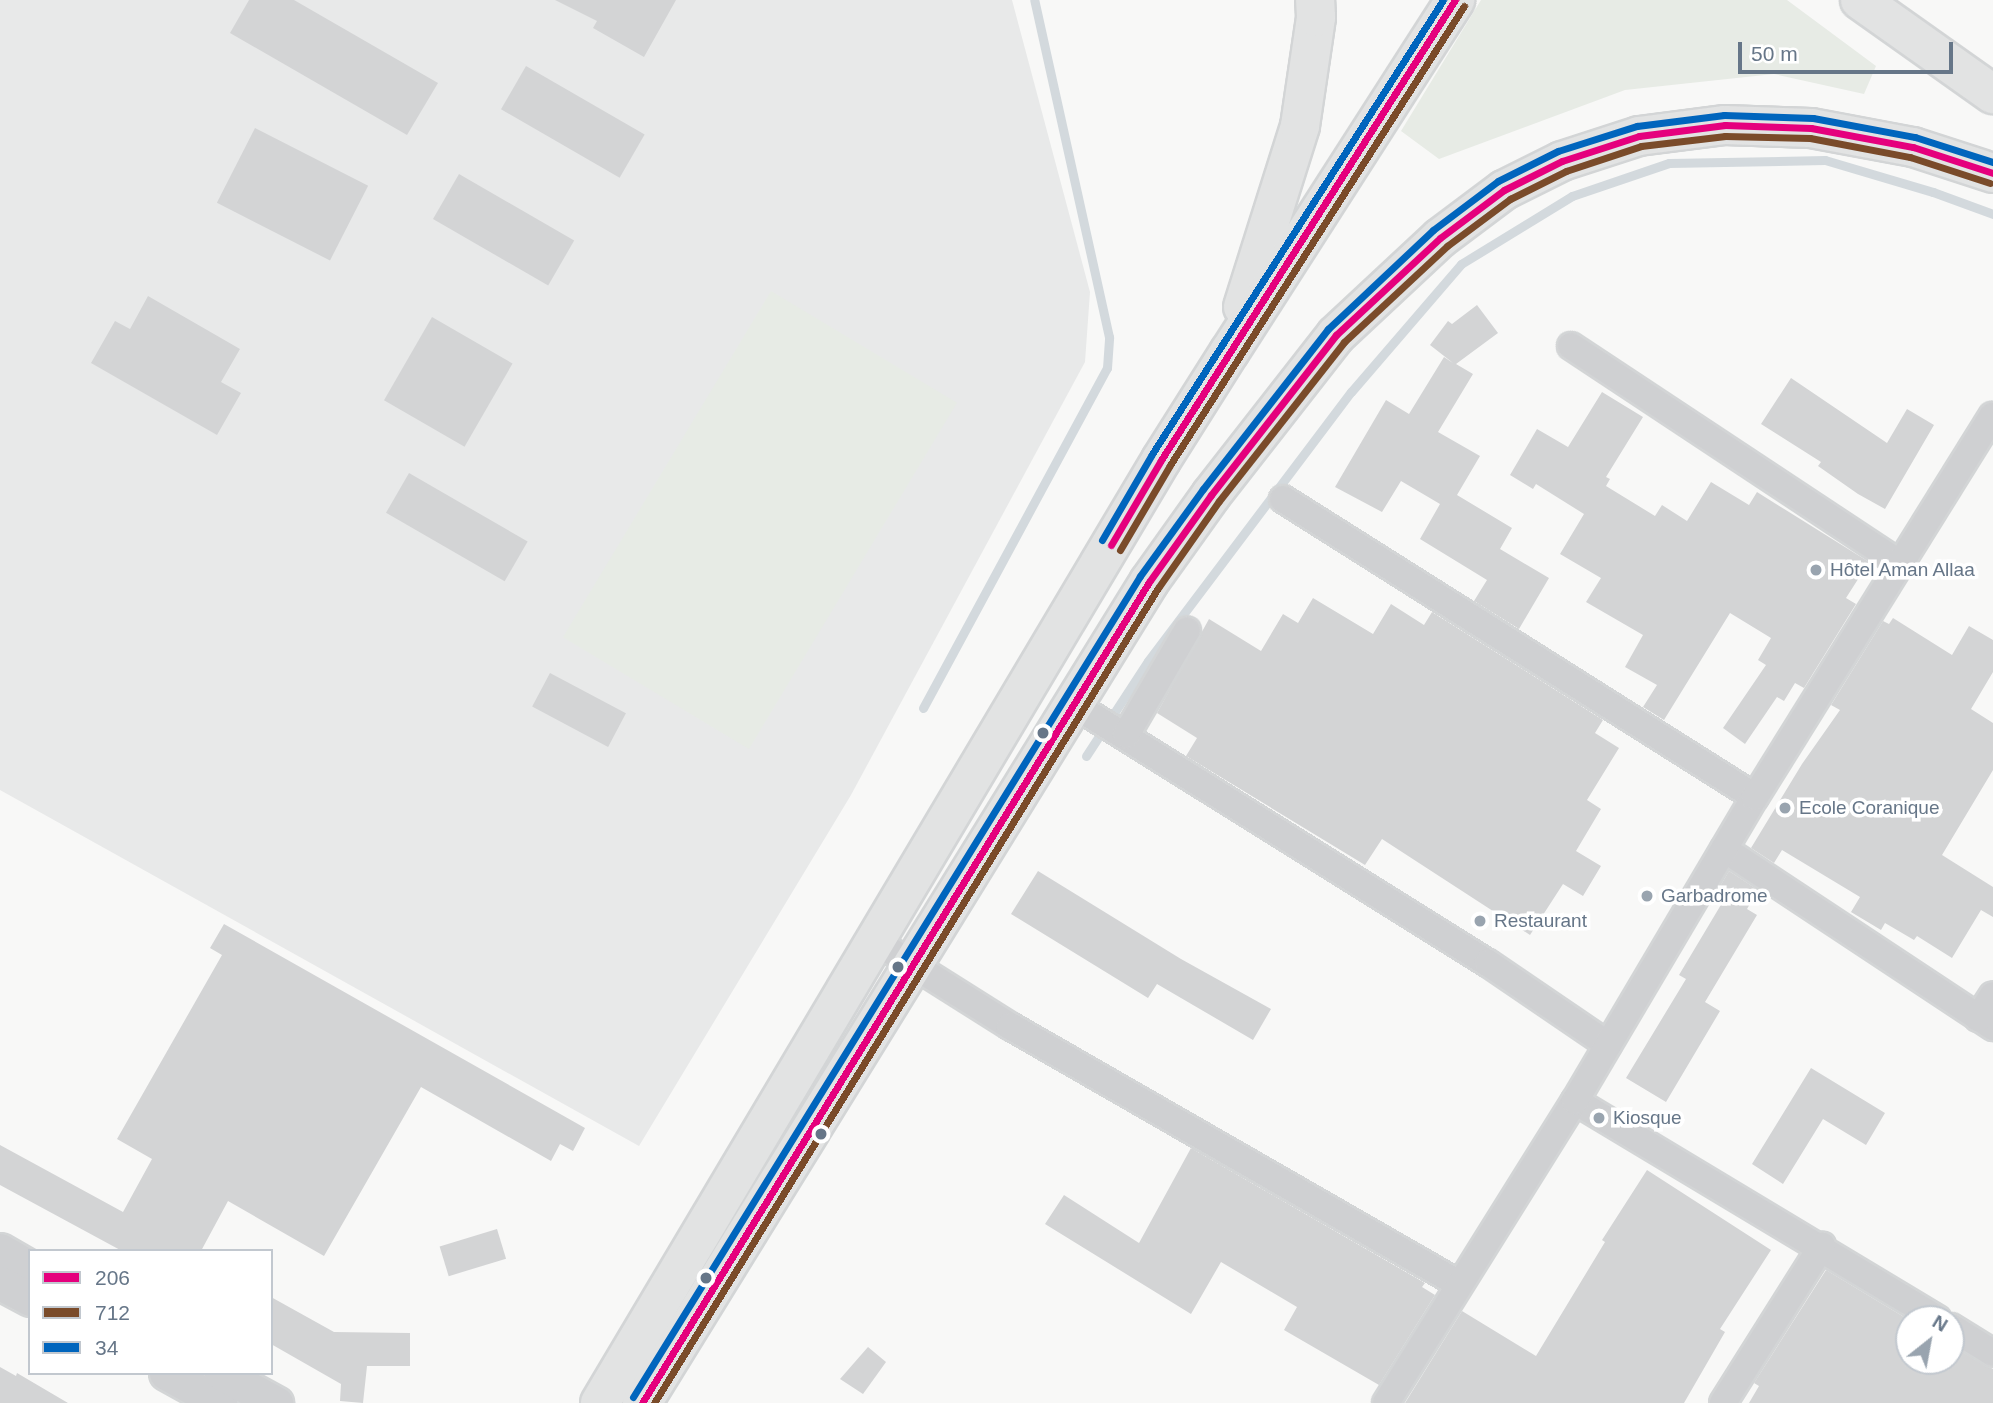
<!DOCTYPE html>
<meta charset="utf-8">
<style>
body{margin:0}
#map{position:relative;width:1993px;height:1403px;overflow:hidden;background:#f8f8f7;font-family:Arial,sans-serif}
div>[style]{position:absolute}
.built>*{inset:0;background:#e8e9e9}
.green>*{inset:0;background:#e7ebe5;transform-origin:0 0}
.stream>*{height:9px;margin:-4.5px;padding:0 4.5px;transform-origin:4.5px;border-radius:4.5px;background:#d3d9dd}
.building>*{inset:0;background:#d3d4d5;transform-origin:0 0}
.roads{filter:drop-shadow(2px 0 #d3d5d6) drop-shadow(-2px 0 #d3d5d6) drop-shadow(0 2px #d3d5d6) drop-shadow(0 -2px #d3d5d6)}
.minor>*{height:26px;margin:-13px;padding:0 13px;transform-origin:13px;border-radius:13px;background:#cfd0d2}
.tertiary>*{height:33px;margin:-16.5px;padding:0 16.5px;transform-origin:16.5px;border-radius:16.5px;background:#cfd0d2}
.secondary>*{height:38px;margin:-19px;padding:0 19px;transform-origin:19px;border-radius:19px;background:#e2e3e3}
.motorway>*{height:38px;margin:-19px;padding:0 19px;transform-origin:19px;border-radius:19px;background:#e2e3e3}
.bus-1>*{height:7px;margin:-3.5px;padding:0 3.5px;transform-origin:3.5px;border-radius:3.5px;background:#e5007d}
.bus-2>*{height:7px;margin:-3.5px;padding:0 3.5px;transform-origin:3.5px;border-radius:3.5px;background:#7a4b2a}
.bus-3>*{height:7px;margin:-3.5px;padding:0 3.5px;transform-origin:3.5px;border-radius:3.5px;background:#0065bd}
.dots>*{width:19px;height:19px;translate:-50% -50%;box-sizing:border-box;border:4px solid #fff;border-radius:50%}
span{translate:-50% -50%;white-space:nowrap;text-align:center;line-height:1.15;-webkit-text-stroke:7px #fff;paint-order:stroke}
.poi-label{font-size:19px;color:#667688}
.left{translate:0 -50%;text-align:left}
.legend{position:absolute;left:28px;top:1249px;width:245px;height:126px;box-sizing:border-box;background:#fff;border:2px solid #c2c8cf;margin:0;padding:9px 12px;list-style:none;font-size:21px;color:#667688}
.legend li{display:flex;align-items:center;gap:14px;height:35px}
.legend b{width:35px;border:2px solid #c2c8cf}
.north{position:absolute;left:1895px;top:1305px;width:70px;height:70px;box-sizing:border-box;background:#fff;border:2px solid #c2c8cf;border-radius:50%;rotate:31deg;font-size:19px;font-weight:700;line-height:28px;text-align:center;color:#667688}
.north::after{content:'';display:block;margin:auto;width:24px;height:32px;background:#99a4af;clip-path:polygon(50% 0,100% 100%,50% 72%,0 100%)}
.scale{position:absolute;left:1738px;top:42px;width:215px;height:32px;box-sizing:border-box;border:4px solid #667688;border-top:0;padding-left:9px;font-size:21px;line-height:24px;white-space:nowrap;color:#667688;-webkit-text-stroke:5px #fff;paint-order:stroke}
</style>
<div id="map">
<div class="built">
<div style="clip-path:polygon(0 0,1012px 0,1090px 292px,1085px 362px,851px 795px,639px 1146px,0 790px)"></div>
</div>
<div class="green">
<div style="clip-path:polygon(1481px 0,1787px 0,1876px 66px,1864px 94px,1774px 74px,1625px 90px,1439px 159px,1401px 131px)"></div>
<div style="left:771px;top:291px;width:217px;height:404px;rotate:31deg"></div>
</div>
<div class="stream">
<div style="left:923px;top:708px;width:387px;rotate:-61.6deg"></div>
<div style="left:1107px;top:368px;width:31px;rotate:-86deg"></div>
<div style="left:1109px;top:337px;width:345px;rotate:-102.5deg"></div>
<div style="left:1086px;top:756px;width:113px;rotate:-56.9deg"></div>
<div style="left:1148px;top:661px;width:337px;rotate:-53deg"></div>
<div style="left:1351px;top:392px;width:169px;rotate:-49.3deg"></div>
<div style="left:1461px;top:264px;width:130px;rotate:-31.5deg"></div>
<div style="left:1572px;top:196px;width:102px;rotate:-18.8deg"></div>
<div style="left:1669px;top:163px;width:156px;rotate:-1.1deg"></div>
<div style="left:1825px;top:160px;width:113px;rotate:16.5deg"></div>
<div style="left:1933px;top:192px;width:64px;rotate:20.1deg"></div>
</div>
<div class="building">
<div style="clip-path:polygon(249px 0,294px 0,438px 83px,407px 135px,230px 33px)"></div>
<div style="clip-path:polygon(555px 0,676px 0,644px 57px,593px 28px,597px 21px)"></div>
<div style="left:526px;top:66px;width:137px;height:50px;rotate:30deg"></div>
<div style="left:255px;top:128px;width:127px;height:84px;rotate:27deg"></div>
<div style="left:459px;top:174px;width:133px;height:52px;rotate:30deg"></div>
<div style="clip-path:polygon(148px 296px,240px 349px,221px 382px,241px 393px,217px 435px,91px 363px,115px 321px,130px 329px)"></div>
<div style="clip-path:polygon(1477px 305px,1498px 333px,1456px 364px,1473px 374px,1438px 432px,1480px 456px,1457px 495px,1512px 528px,1500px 549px,1549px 578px,1519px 629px,1474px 601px,1487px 580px,1420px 539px,1440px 504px,1401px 481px,1382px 512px,1335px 487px,1386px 400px,1409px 414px,1444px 357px,1453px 363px,1430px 345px,1448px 321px,1452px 324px)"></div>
<div style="left:432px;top:317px;width:93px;height:96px;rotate:30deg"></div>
<div style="clip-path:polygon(1791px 378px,1887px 443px,1907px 409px,1934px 425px,1885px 509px,1858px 494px,1818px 466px,1821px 462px,1761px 424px)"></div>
<div style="clip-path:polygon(1602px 392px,1643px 417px,1606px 477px,1610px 479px,1606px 486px,1655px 516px,1662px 505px,1687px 521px,1711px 482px,1749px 505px,1757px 492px,1869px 562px,1846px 598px,1856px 604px,1804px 688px,1795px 683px,1784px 701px,1777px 697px,1745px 744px,1723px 728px,1766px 665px,1758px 660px,1771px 638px,1730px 613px,1664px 720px,1643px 707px,1657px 685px,1625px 667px,1643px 635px,1586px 602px,1601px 578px,1560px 554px,1584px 514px,1536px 484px,1533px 489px,1510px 475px,1537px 429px,1568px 447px)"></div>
<div style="left:409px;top:473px;width:137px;height:46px;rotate:30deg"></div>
<div style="clip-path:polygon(1313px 598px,1373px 634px,1391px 604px,1424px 625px,1432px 612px,1603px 720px,1595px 733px,1619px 748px,1587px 800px,1601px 809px,1576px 851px,1601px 866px,1583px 896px,1563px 884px,1530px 935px,1382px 839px,1365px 865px,1186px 756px,1197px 738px,1157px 713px,1209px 619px,1261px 651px,1283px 614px,1298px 623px)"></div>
<div style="clip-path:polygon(1893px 618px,1952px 655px,1969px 626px,1993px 640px,1993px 672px,1971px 709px,1993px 723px,1993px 770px,1942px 855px,1993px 887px,1993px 917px,1981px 910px,1952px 958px,1917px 936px,1914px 940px,1885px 923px,1881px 930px,1851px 912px,1860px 897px,1782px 850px,1774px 863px,1751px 848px,1802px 764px,1840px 710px,1831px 705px,1883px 621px,1889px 624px)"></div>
<div style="left:550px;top:673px;width:86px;height:38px;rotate:28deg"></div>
<div style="clip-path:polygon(1038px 871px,1181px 959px,1271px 1009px,1253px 1040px,1157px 984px,1148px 998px,1011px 914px)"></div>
<div style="clip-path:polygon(1729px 871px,1758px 890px,1747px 909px,1757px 915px,1705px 1002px,1720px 1011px,1666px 1102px,1626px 1078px,1686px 979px,1679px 975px,1728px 893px,1719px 888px)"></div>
<div style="clip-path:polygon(224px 924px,585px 1128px,573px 1151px,560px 1144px,551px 1161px,421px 1087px,324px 1256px,228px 1201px,201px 1251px,122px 1251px,0 1185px,0 1145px,123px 1212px,152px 1159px,117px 1139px,222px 955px,210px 948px)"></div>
<div style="clip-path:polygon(1811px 1068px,1885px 1113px,1866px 1145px,1823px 1119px,1783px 1184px,1752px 1164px)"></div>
<div style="clip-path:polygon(1191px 1148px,1425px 1283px,1422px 1287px,1435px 1295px,1379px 1385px,1284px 1330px,1297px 1307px,1221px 1262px,1191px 1314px,1045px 1224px,1064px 1195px,1139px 1243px)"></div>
<div style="clip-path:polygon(1647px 1170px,1771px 1250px,1720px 1329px,1725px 1332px,1684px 1403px,1405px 1403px,1462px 1311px,1536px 1356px,1605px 1242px,1602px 1240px)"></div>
<div style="left:497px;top:1229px;width:31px;height:60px;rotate:73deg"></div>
<div style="clip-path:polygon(1826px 1270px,1909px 1320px,1909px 1361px,1951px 1361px,1951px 1346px,1993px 1369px,1993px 1403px,1749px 1403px,1759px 1386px,1754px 1383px)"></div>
<div style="clip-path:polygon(271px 1297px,334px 1332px,410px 1333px,410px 1366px,367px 1366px,363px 1403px,340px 1401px,341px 1384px,271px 1344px)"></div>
<div style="clip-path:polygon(868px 1347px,886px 1362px,863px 1394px,840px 1379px)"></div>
<div style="clip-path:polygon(0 1367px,16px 1376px,17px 1373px,68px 1403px,0 1403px)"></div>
</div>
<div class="roads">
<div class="minor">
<div style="left:1571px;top:346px;width:393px;rotate:33.5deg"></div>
<div style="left:1283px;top:499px;width:558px;rotate:32.27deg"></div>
<div style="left:1073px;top:704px;width:489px;rotate:32deg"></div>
<div style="left:1488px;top:963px;width:145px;rotate:34.3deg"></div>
<div style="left:1126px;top:735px;width:121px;rotate:-59.8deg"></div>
<div style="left:1724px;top:849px;width:323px;rotate:33.5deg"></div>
<div style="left:875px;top:941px;width:160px;rotate:32.2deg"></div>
<div style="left:1010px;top:1026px;width:518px;rotate:29.88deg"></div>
<div style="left:1978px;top:1018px;width:27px;rotate:-57deg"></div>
<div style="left:1575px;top:1101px;width:423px;rotate:31deg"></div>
<div style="left:1951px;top:1327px;width:49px;rotate:31.8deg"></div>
<div style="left:1386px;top:1403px;width:356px;rotate:-58deg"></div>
<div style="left:1575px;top:1101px;width:353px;rotate:-59.4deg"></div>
<div style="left:1755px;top:797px;width:449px;rotate:-58.1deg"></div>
<div style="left:1723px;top:1403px;width:186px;rotate:-57.8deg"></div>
</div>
<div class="tertiary">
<div style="left:0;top:1250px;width:34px;rotate:30deg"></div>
<div style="left:0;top:1283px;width:34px;rotate:28deg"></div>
<div style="left:166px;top:1373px;width:62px;rotate:29.1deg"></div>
<div style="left:221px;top:1373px;width:63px;rotate:28.6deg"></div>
</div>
<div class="secondary">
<div style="left:600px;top:1403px;width:1097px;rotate:-59.25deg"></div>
<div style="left:1161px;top:460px;width:129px;rotate:-57.7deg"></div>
<div style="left:642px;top:1403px;width:965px;rotate:-58.3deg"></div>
<div style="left:1149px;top:582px;width:107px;rotate:-54.5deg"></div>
<div style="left:1211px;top:495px;width:203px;rotate:-52deg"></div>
</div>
<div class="motorway">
<div style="left:1860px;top:0;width:163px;rotate:35.3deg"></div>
<div style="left:1243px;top:307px;width:190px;rotate:-72.5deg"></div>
<div style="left:1300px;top:126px;width:110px;rotate:-81.6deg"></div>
<div style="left:1316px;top:17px;width:17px;rotate:-93deg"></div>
<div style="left:1336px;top:335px;width:142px;rotate:-43deg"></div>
<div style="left:1440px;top:238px;width:80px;rotate:-36.9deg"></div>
<div style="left:1504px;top:190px;width:65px;rotate:-26.6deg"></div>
<div style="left:1562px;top:161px;width:81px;rotate:-18deg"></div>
<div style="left:1639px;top:136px;width:87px;rotate:-7.3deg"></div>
<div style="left:1725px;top:125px;width:86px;rotate:2deg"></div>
<div style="left:1811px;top:128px;width:104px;rotate:10.6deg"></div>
<div style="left:1913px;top:147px;width:84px;rotate:18deg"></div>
<div style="left:1230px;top:351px;width:417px;rotate:-57.3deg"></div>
</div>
</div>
<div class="bus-1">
<div style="left:1111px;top:545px;width:99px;rotate:-59.5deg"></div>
<div style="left:1161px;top:460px;width:546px;rotate:-57.42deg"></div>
<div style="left:642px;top:1403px;width:965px;rotate:-58.3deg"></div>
<div style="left:1149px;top:582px;width:107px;rotate:-54.5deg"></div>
<div style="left:1211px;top:495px;width:203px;rotate:-52deg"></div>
<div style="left:1336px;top:335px;width:142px;rotate:-43deg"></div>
<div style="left:1440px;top:238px;width:80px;rotate:-36.9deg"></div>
<div style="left:1504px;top:190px;width:65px;rotate:-26.6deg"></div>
<div style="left:1562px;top:161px;width:81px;rotate:-18deg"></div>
<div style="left:1639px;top:136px;width:87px;rotate:-7.3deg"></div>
<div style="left:1725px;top:125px;width:86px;rotate:2deg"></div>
<div style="left:1811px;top:128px;width:104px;rotate:10.6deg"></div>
<div style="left:1913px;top:147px;width:84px;rotate:18deg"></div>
</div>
<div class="bus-2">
<div style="left:1120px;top:550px;width:99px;rotate:-59.5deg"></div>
<div style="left:1170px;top:465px;width:545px;rotate:-57.36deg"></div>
<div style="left:654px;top:1403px;width:958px;rotate:-58.27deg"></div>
<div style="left:1158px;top:588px;width:106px;rotate:-55deg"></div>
<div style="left:1219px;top:501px;width:202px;rotate:-51.8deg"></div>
<div style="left:1344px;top:342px;width:141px;rotate:-43deg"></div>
<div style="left:1447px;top:246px;width:79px;rotate:-36.7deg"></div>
<div style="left:1510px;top:199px;width:63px;rotate:-26.6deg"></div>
<div style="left:1566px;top:171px;width:79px;rotate:-18.4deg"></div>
<div style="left:1641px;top:146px;width:85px;rotate:-6.8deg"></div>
<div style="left:1725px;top:136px;width:85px;rotate:1.3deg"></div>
<div style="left:1810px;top:138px;width:102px;rotate:10.8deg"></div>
<div style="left:1910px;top:157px;width:84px;rotate:18deg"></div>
</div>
<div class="bus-3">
<div style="left:1102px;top:540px;width:99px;rotate:-59.8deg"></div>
<div style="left:1152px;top:454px;width:539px;rotate:-57.34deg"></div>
<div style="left:633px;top:1397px;width:965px;rotate:-58.3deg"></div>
<div style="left:1140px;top:576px;width:107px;rotate:-54.1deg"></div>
<div style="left:1203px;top:489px;width:203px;rotate:-52deg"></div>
<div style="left:1328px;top:329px;width:144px;rotate:-43.3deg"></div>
<div style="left:1433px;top:230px;width:81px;rotate:-37deg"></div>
<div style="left:1498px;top:181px;width:67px;rotate:-26.6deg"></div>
<div style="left:1558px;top:151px;width:83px;rotate:-17.6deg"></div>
<div style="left:1637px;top:126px;width:88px;rotate:-7.2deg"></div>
<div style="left:1724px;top:115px;width:89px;rotate:1.9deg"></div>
<div style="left:1813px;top:118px;width:104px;rotate:10.6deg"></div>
<div style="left:1915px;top:137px;width:82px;rotate:17.8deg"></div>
</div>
<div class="dots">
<div style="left:1816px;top:570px;background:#99a4af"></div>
<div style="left:1043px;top:733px;background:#667688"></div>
<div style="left:1785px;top:808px;background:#99a4af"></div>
<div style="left:1647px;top:896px;background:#99a4af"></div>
<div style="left:1480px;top:921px;background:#99a4af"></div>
<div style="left:898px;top:967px;background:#667688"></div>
<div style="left:1599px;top:1118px;background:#99a4af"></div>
<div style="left:821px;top:1134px;background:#667688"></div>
<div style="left:706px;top:1278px;background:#667688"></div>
</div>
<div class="poi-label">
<span class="left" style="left:1830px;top:570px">Hôtel Aman Allaa</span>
<span class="left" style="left:1799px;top:808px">Ecole Coranique</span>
<span class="left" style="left:1661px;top:896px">Garbadrome</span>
<span class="left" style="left:1494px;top:921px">Restaurant</span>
<span class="left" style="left:1613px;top:1118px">Kiosque</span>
</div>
<ul class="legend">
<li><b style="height:9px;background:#e5007d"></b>206</li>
<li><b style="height:9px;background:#7a4b2a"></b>712</li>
<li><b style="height:9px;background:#0065bd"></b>34</li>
</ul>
<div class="north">N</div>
<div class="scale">50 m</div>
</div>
